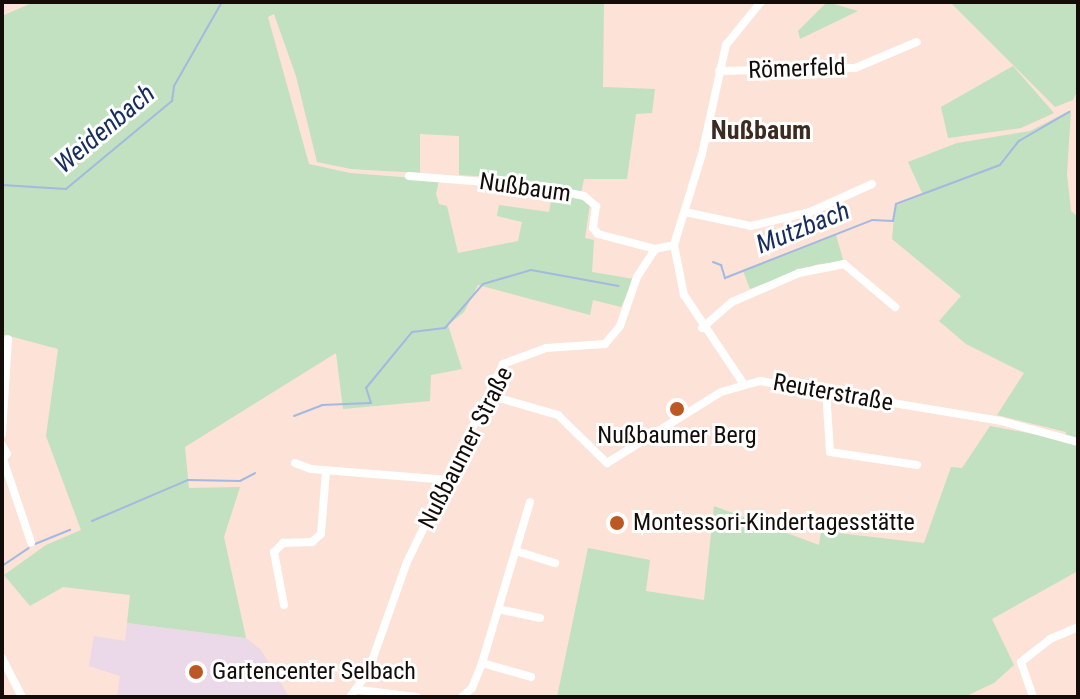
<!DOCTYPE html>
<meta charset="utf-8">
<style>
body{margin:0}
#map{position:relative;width:1080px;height:699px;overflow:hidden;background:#fce2d7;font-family:"Roboto Condensed",sans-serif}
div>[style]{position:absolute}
.commercial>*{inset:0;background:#ebd8e8}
.green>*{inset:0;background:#c1e1c0}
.stream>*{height:2px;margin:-1px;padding:0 1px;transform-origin:1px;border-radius:1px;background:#a3b9e1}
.street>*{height:8px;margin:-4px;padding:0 4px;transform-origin:4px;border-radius:4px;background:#fff}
.dots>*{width:22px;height:22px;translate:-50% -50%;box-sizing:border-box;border:4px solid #fff;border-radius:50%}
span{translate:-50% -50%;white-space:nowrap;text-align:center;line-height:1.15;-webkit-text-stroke:6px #fff;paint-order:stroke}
.street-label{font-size:24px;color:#140c08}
.poi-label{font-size:24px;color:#140c08}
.left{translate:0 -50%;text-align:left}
.water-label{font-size:26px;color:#162d5e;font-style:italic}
.neighbourhood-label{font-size:26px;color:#3d2b22;font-weight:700}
.frame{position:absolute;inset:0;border:4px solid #140c08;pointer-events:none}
</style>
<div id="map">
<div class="commercial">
<div style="clip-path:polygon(127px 623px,246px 638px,261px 650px,289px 697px,117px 697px,120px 676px,89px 666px,94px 636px,125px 641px)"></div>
</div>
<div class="green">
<div style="clip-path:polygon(34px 2px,604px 2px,603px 87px,655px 89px,652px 113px,636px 114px,627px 179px,584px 179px,581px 193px,510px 178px,459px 175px,459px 136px,420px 134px,420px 173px,351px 169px,317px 162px,296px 76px,274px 14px,268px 17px,309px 164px,350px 173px,439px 180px,436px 194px,439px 204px,447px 206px,458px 253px,518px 241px,522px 222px,497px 216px,499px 205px,549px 212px,553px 190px,581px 198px,590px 204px,585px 238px,594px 240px,592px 272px,634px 279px,621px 307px,593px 300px,590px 315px,478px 285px,464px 312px,448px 325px,462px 369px,431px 375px,430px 401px,343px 409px,336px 353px,185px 447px,189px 488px,240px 487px,224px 537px,246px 638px,127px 623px,130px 595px,63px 587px,30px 606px,4px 575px,46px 545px,81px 530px,46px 436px,58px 349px,2px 334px,2px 16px)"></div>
<div style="clip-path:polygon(827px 2px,858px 11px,800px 39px,798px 31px)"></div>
<div style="clip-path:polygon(950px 2px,1078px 2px,1078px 89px,1073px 100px,1055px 107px)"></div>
<div style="clip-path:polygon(1013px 66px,1054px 113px,1021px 128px,948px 138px,941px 107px)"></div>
<div style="clip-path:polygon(1071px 110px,1067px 174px,1071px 211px,1078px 217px,1078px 571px,992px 619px,1014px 665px,994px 683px,964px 697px,557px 697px,588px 548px,650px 560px,646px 591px,704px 600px,714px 506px,819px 545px,821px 531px,924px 543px,951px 467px,962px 468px,990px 426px,1065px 440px,1066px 432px,997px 415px,1024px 373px,966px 344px,939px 321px,961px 296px,892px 239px,895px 206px,923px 195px,908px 162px,957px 143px,1030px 131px)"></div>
<div style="clip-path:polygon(836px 235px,844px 263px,818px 264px,750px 289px,743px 271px)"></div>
</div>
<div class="stream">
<div style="left:2px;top:185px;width:64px;rotate:3.6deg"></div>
<div style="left:66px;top:189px;width:138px;rotate:-39.7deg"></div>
<div style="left:172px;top:101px;width:15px;rotate:-82deg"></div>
<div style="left:174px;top:86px;width:97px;rotate:-60.3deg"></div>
<div style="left:713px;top:262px;width:9px;rotate:21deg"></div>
<div style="left:721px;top:265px;width:14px;rotate:73deg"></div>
<div style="left:725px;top:278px;width:158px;rotate:-21.5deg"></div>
<div style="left:872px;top:220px;width:21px;rotate:3deg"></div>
<div style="left:893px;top:221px;width:17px;rotate:-80deg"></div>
<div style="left:896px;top:204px;width:111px;rotate:-20.6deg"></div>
<div style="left:1000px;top:165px;width:31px;rotate:-52deg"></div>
<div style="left:1019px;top:141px;width:58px;rotate:-30.1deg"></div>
<div style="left:294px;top:416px;width:30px;rotate:-21deg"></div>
<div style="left:322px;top:405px;width:49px;rotate:-2.3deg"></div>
<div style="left:371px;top:403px;width:16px;rotate:-108deg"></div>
<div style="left:366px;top:388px;width:72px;rotate:-50.6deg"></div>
<div style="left:412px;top:332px;width:33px;rotate:-7deg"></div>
<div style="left:445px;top:328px;width:58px;rotate:-49.2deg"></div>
<div style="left:483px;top:284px;width:50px;rotate:-16.3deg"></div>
<div style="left:531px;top:270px;width:89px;rotate:10.3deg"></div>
<div style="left:92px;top:521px;width:104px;rotate:-23.1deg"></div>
<div style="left:188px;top:480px;width:52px;rotate:1.1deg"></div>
<div style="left:240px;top:481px;width:17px;rotate:-28deg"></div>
<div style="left:35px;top:544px;width:38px;rotate:-22deg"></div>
<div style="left:2px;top:566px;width:32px;rotate:-34deg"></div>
</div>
<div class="street">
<div style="left:719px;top:71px;width:136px;rotate:-1.3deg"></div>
<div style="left:855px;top:68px;width:67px;rotate:-22.8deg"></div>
<div style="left:409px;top:176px;width:127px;rotate:4.5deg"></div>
<div style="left:536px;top:186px;width:49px;rotate:11.8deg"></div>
<div style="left:584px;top:196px;width:16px;rotate:40deg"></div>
<div style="left:596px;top:206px;width:22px;rotate:98deg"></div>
<div style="left:593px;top:228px;width:8px;rotate:50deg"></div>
<div style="left:598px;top:234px;width:59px;rotate:14.7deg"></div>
<div style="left:685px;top:212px;width:67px;rotate:12deg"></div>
<div style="left:751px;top:226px;width:61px;rotate:-13.3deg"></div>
<div style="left:810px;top:212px;width:68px;rotate:-24.3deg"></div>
<div style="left:702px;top:328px;width:40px;rotate:-41deg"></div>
<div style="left:732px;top:302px;width:73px;rotate:-23.4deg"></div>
<div style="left:799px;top:273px;width:46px;rotate:-11.3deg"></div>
<div style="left:844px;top:264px;width:67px;rotate:40.1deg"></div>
<div style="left:743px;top:383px;width:106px;rotate:-123.8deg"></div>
<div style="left:684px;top:295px;width:51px;rotate:-101.3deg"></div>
<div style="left:674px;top:245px;width:95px;rotate:-72.9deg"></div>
<div style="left:702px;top:154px;width:112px;rotate:-77.6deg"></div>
<div style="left:726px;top:45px;width:55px;rotate:-50.9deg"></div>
<div style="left:826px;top:391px;width:61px;rotate:86.2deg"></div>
<div style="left:830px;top:452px;width:88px;rotate:8.5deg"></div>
<div style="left:492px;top:396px;width:69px;rotate:16.1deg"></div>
<div style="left:558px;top:415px;width:69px;rotate:44.4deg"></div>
<div style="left:607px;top:463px;width:134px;rotate:-31.9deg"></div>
<div style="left:721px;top:392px;width:41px;rotate:-15.8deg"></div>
<div style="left:760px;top:381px;width:244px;rotate:9.4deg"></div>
<div style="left:1001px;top:421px;width:80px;rotate:15.3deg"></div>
<div style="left:2px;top:434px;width:95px;rotate:-86.4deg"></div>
<div style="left:2px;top:445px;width:10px;rotate:61deg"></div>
<div style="left:7px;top:454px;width:8px;rotate:130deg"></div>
<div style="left:3px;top:459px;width:88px;rotate:71.4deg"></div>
<div style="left:295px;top:463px;width:17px;rotate:21deg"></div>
<div style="left:311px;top:469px;width:138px;rotate:4.6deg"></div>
<div style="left:516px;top:551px;width:41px;rotate:17.1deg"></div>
<div style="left:284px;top:605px;width:54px;rotate:-100.7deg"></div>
<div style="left:274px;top:552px;width:13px;rotate:-45deg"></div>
<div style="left:283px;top:543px;width:29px;rotate:-2deg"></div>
<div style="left:312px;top:542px;width:12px;rotate:-42deg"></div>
<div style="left:321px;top:534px;width:64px;rotate:-85.5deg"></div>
<div style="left:498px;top:609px;width:43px;rotate:12.1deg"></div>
<div style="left:2px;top:658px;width:44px;rotate:62.9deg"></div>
<div style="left:482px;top:663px;width:51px;rotate:15.9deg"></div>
<div style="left:359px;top:690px;width:58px;rotate:6.9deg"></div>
<div style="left:350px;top:697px;width:31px;rotate:-54deg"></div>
<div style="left:368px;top:672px;width:117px;rotate:-70.5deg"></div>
<div style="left:407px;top:562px;width:220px;rotate:-64.1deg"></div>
<div style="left:503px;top:364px;width:46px;rotate:-20.4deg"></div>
<div style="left:546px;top:348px;width:59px;rotate:-3.9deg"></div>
<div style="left:605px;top:344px;width:23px;rotate:-50deg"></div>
<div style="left:620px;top:326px;width:52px;rotate:-70.9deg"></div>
<div style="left:637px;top:277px;width:33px;rotate:-57deg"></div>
<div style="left:655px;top:249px;width:19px;rotate:-12deg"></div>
<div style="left:462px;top:697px;width:13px;rotate:-42deg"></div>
<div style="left:472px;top:688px;width:27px;rotate:-68deg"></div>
<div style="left:482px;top:663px;width:168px;rotate:-73.4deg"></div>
<div style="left:1033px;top:697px;width:37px;rotate:-109deg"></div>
<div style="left:1021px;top:662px;width:37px;rotate:-38deg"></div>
<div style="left:1050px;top:639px;width:30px;rotate:-23deg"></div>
</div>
<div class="dots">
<div style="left:677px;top:409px;background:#bc5823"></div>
<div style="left:617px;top:523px;background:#bc5823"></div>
<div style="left:196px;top:672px;background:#bc5823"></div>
</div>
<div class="street-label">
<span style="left:797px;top:69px;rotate:-2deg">Römerfeld</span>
<span style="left:525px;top:188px;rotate:8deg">Nußbaum</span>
<span style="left:833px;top:393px;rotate:10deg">Reuterstraße</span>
<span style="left:466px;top:448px;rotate:-63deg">Nußbaumer Straße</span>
</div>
<div class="poi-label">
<span style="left:677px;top:436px">Nußbaumer Berg</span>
<span class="left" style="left:633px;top:523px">Montessori-Kindertagesstätte</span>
<span class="left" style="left:212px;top:672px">Gartencenter Selbach</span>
</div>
<div class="water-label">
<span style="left:105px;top:129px;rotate:-40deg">Weidenbach</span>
<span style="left:803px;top:228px;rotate:-22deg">Mutzbach</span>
</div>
<div class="neighbourhood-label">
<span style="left:761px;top:131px">Nußbaum</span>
</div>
<div class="frame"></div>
</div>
